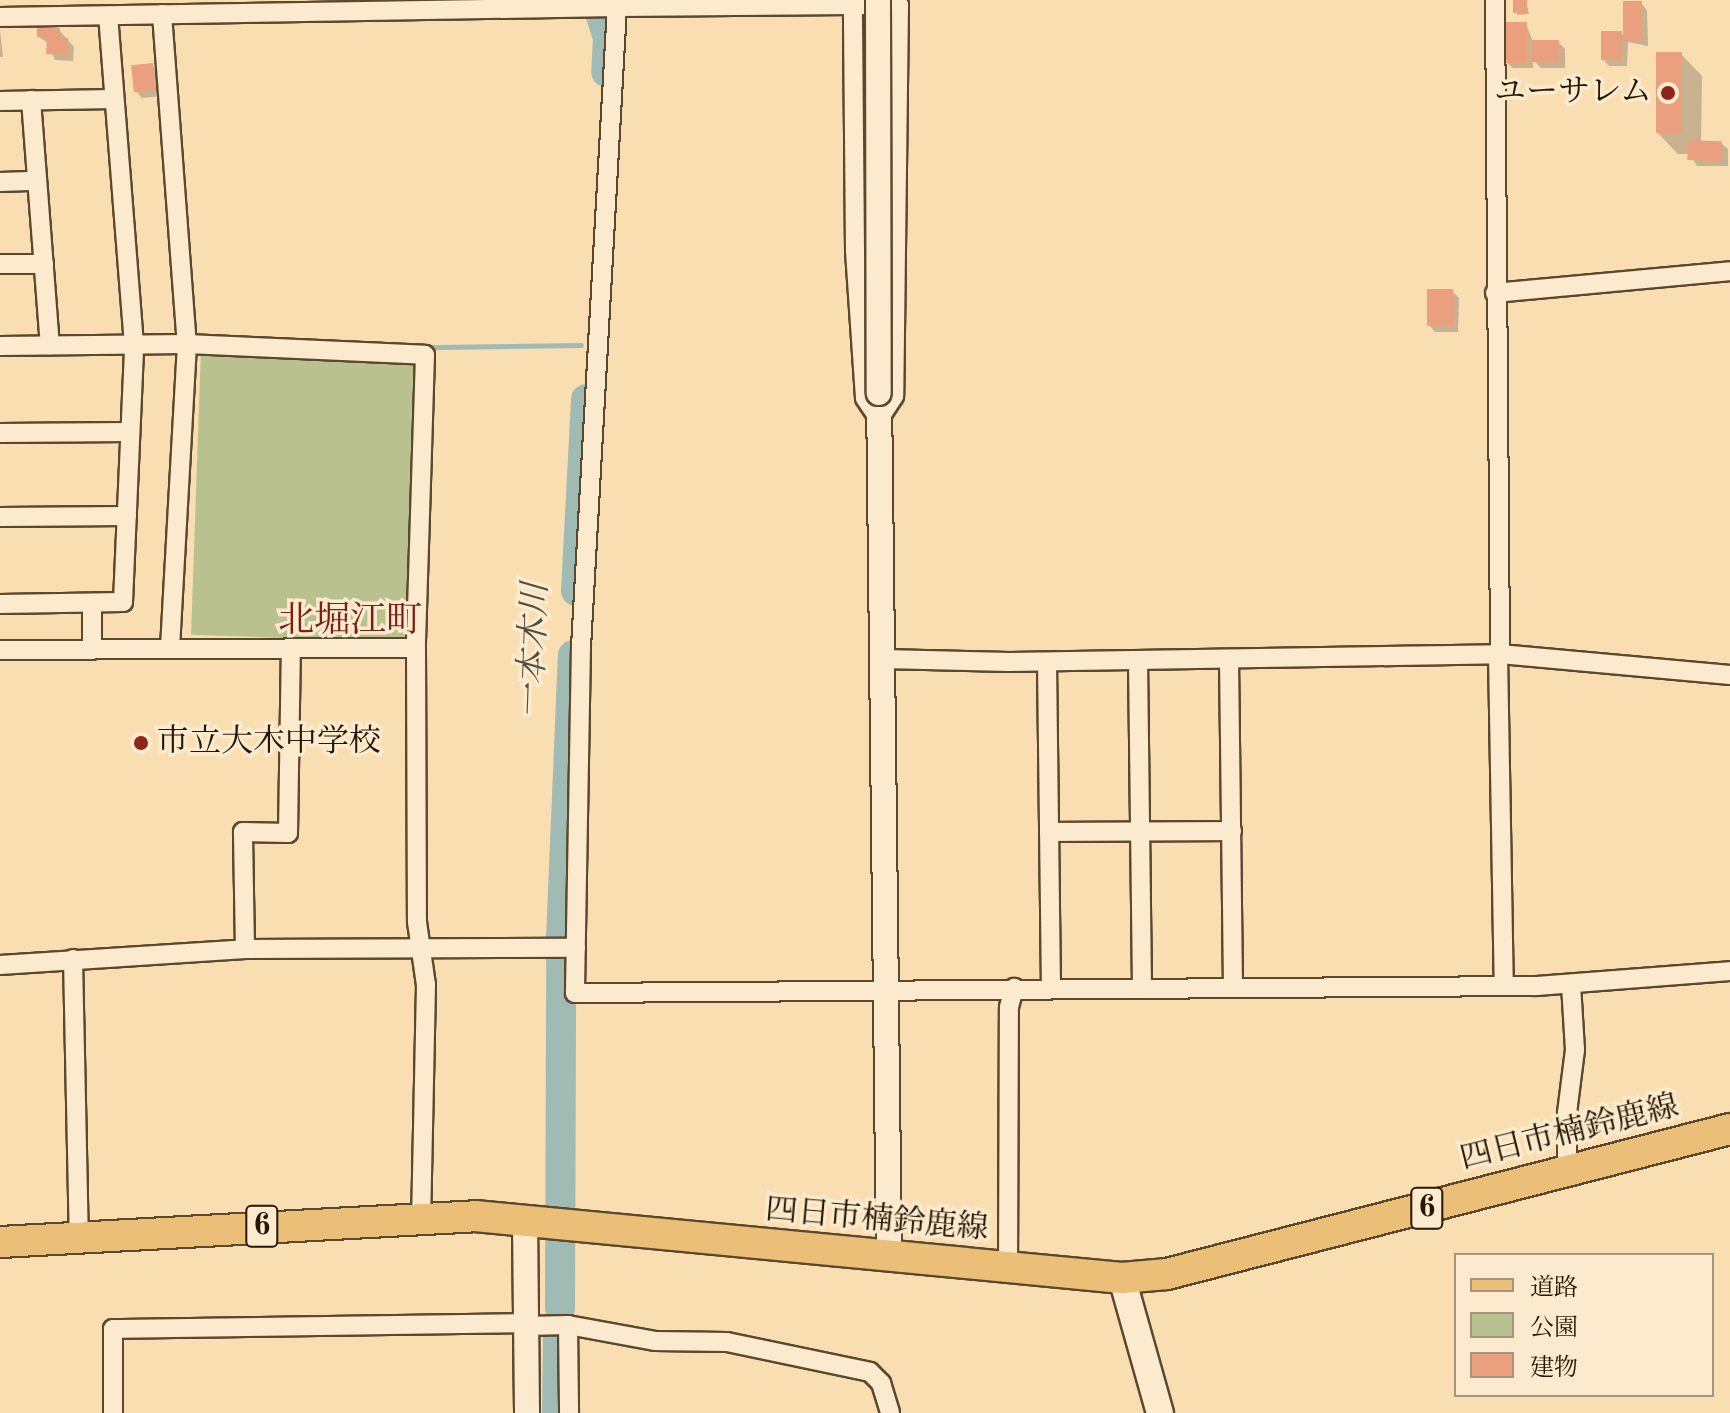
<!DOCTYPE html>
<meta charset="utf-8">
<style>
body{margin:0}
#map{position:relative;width:1730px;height:1413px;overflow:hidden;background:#f9deb2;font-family:"Old Standard TT","Noto Serif JP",serif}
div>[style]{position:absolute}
.green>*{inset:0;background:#b9c28f;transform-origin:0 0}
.shadow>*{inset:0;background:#0003}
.stream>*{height:5px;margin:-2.5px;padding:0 2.5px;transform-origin:2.5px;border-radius:2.5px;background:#a0bbb4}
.river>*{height:30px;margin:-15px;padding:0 15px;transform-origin:15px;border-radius:15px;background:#a0bbb4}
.building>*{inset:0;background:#eaa07f;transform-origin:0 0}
.roads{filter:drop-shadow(2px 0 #5b482f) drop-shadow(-2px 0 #5b482f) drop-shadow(0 2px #5b482f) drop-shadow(0 -2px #5b482f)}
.minor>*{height:18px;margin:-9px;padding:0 9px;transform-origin:9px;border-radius:9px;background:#fbeacd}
.tertiary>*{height:24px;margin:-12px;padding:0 12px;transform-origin:12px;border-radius:12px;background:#fbeacd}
.secondary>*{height:26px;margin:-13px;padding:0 13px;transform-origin:13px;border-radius:13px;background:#fbeacd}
.primary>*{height:30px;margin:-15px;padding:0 15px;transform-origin:15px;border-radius:15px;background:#ecbf79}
.bridges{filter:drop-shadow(2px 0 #5b482f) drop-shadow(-2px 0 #5b482f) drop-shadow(0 2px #5b482f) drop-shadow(0 -2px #5b482f)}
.tertiary-bridge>*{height:24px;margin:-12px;padding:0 12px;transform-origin:12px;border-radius:12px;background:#fbeacd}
.dots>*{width:22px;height:22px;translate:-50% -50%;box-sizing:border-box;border:4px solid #fbeacd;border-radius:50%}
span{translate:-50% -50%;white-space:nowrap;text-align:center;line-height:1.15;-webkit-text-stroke:7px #fbeacd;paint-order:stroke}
.shield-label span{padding:2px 6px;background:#fbeacd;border:2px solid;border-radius:6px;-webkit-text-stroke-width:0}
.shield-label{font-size:30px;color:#261603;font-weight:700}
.poi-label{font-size:32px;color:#261603}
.right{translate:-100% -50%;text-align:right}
.left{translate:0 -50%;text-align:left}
.street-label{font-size:32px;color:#261603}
.water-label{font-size:34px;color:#515041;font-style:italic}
.quarter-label{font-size:36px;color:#7a1f14}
.legend{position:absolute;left:1454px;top:1253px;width:260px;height:144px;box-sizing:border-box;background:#fbeacd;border:2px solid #a6957c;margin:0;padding:10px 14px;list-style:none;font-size:24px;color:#261603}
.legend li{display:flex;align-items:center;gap:16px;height:40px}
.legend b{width:40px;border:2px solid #a6957c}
</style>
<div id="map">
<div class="green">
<div style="left:201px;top:349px;width:218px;height:286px;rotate:2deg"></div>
</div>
<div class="shadow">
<div style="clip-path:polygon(1526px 1px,1529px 14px,1518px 15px,1515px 12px)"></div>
<div style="clip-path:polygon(1641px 3px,1647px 10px,1648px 46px,1628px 42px,1627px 66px,1609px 66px,1603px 59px,1621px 33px,1626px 38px)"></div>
<div style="clip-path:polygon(1526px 24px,1533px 42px,1558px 42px,1565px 49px,1565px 68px,1541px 68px,1533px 60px,1533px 68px,1513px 68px,1506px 62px)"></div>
<div style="clip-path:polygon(0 30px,3px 57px,0 57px)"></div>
<div style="clip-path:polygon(59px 30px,74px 47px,73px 61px,55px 60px,48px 43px,39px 37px)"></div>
<div style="clip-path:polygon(1681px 54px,1702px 76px,1701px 142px,1721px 143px,1728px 149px,1728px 166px,1697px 166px,1690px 154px,1678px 154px,1657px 132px)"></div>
<div style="clip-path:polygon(152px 65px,159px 72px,162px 96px,142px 98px,136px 91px)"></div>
<div style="clip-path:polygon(1452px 291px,1459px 298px,1458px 332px,1435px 332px,1429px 325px)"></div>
</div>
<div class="stream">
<div style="left:190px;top:335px;width:249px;rotate:2.8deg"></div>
<div style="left:439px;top:347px;width:142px;rotate:-0.8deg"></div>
</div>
<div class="river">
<div style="left:602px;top:0;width:10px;rotate:107deg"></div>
<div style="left:599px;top:10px;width:29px;rotate:72deg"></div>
<div style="left:608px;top:38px;width:34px;rotate:93deg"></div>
<div style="left:576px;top:591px;width:192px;rotate:-87deg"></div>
<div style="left:560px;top:1308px;width:369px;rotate:-89.8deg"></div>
<div style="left:561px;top:939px;width:284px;rotate:-87.6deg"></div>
<div style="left:557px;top:1413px;width:79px;rotate:-89.3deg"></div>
</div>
<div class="building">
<div style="left:1513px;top:0;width:14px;height:13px"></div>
<div style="left:1623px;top:1px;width:19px;height:40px"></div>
<div style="left:1504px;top:22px;width:23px;height:41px"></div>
<div style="clip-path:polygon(37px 27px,60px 28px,60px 38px,68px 38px,68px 55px,46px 54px,47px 38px,37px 37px)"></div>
<div style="left:1601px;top:31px;width:21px;height:29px"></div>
<div style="left:1532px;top:40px;width:27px;height:22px"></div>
<div style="left:1656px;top:52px;width:26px;height:81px"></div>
<div style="left:153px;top:63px;width:27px;height:22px;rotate:84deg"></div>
<div style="left:1688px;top:140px;width:34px;height:20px;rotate:2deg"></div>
<div style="left:1427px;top:289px;width:26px;height:37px"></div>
</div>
<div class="roads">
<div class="minor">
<div style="left:1495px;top:0;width:654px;rotate:89.56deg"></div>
<div style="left:617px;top:7px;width:640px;rotate:93.22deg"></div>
<div style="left:581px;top:646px;width:347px;rotate:91deg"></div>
<div style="left:575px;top:993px;width:961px;rotate:-0.42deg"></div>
<div style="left:1536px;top:986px;width:195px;rotate:-4.4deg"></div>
<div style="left:162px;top:14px;width:331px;rotate:85.7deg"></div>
<div style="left:187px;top:344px;width:305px;rotate:93.2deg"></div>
<div style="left:0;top:17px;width:617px;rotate:-0.93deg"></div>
<div style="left:617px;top:7px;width:236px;rotate:-0.5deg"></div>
<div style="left:853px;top:5px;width:46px"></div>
<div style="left:899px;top:5px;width:391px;rotate:90.7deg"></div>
<div style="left:894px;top:396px;width:27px;rotate:123deg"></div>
<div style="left:879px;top:419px;width:25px;rotate:-124deg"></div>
<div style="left:865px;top:398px;width:148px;rotate:-93.9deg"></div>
<div style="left:855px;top:250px;width:245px;rotate:-90.5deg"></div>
<div style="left:31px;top:100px;width:246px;rotate:85.6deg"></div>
<div style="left:0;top:101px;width:114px;rotate:-1deg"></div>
<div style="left:0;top:182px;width:37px;rotate:-2deg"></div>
<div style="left:0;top:264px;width:44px"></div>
<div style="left:1495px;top:293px;width:236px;rotate:-5.3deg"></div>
<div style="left:0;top:346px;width:187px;rotate:-0.6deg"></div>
<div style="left:187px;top:344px;width:238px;rotate:2.6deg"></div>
<div style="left:425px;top:355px;width:293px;rotate:91.8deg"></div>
<div style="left:416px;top:648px;width:274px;rotate:89.8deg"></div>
<div style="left:417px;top:922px;width:64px;rotate:81.9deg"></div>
<div style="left:426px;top:985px;width:231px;rotate:91.2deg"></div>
<div style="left:0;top:433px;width:129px;rotate:-0.4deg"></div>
<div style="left:0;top:517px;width:127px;rotate:-0.5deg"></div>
<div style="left:0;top:604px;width:123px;rotate:-0.9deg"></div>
<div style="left:123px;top:602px;width:257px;rotate:-87.5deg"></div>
<div style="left:134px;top:345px;width:330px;rotate:-94.5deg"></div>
<div style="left:0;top:650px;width:416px;rotate:-0.3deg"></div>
<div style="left:92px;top:650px;width:47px;rotate:-90deg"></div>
<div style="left:1498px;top:654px;width:332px;rotate:89deg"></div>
<div style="left:883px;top:659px;width:126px;rotate:1.4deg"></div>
<div style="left:1009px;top:662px;width:491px;rotate:-0.9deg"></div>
<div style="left:1500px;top:654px;width:231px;rotate:5.2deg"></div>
<div style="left:1229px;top:659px;width:326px;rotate:89.3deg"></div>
<div style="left:1138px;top:660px;width:327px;rotate:89.3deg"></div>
<div style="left:1047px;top:662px;width:326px;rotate:89.3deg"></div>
<div style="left:1049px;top:832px;width:183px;rotate:-0.3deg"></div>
<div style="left:245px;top:949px;width:117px;rotate:-91deg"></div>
<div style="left:243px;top:832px;width:45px;rotate:1.3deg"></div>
<div style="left:288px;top:833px;width:184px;rotate:-89.1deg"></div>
<div style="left:73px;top:959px;width:279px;rotate:88.8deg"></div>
<div style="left:0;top:965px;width:246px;rotate:-3.7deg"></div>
<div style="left:245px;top:949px;width:331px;rotate:-0.2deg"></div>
<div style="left:1567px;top:1173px;width:60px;rotate:-90deg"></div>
<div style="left:1567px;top:1113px;width:64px;rotate:-82.8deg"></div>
<div style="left:1575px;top:1050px;width:66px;rotate:-93.5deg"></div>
<div style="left:1008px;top:1270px;width:263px;rotate:-89.8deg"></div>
<div style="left:1009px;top:1007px;width:20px;rotate:-75deg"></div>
<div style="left:568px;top:1325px;width:88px;rotate:89.3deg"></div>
<div style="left:525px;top:1326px;width:43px;rotate:-1.3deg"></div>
<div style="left:568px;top:1325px;width:88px;rotate:10.4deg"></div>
<div style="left:655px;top:1341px;width:72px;rotate:0.8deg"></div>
<div style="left:727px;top:1342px;width:146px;rotate:11.8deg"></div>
<div style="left:870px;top:1372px;width:16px;rotate:45deg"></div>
<div style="left:881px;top:1383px;width:31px;rotate:73deg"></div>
<div style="left:113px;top:1413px;width:84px;rotate:-90deg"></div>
<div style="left:113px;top:1329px;width:412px;rotate:-0.8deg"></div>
</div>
<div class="tertiary">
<div style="left:879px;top:393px;width:862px;rotate:89.34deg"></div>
<div style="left:525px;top:1220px;width:193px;rotate:89.4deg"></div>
</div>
<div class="secondary">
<div style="left:1122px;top:1278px;width:140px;rotate:74.3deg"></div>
</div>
<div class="primary">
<div style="left:0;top:1242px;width:476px;rotate:-3.1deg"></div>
<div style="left:475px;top:1216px;width:650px;rotate:5.47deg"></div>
<div style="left:1122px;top:1278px;width:45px;rotate:-5.1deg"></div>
<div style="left:1167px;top:1274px;width:581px;rotate:-14.44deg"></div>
</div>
</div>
<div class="bridges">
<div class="tertiary-bridge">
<div style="left:878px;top:0;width:393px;rotate:89.9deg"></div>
</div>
</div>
<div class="dots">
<div style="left:1668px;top:93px;background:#8f2418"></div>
<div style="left:141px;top:743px;background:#8f2418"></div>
</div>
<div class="shield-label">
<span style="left:1427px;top:1208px">6</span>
<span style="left:262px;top:1226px">6</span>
</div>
<div class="poi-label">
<span class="right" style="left:1652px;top:93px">ユーサレム</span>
<span class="left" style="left:157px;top:743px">市立大木中学校</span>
</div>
<div class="street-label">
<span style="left:1570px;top:1134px;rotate:-14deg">四日市楠鈴鹿線</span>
<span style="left:877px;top:1221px;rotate:5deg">四日市楠鈴鹿線</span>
</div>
<div class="water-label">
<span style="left:535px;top:651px;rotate:-88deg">一本木川</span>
</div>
<div class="quarter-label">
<span style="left:350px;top:623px">北堀江町</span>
</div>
<ul class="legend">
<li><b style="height:10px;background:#ecbf79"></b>道路</li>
<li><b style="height:22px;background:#b9c28f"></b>公園</li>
<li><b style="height:22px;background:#eaa07f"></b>建物</li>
</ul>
</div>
